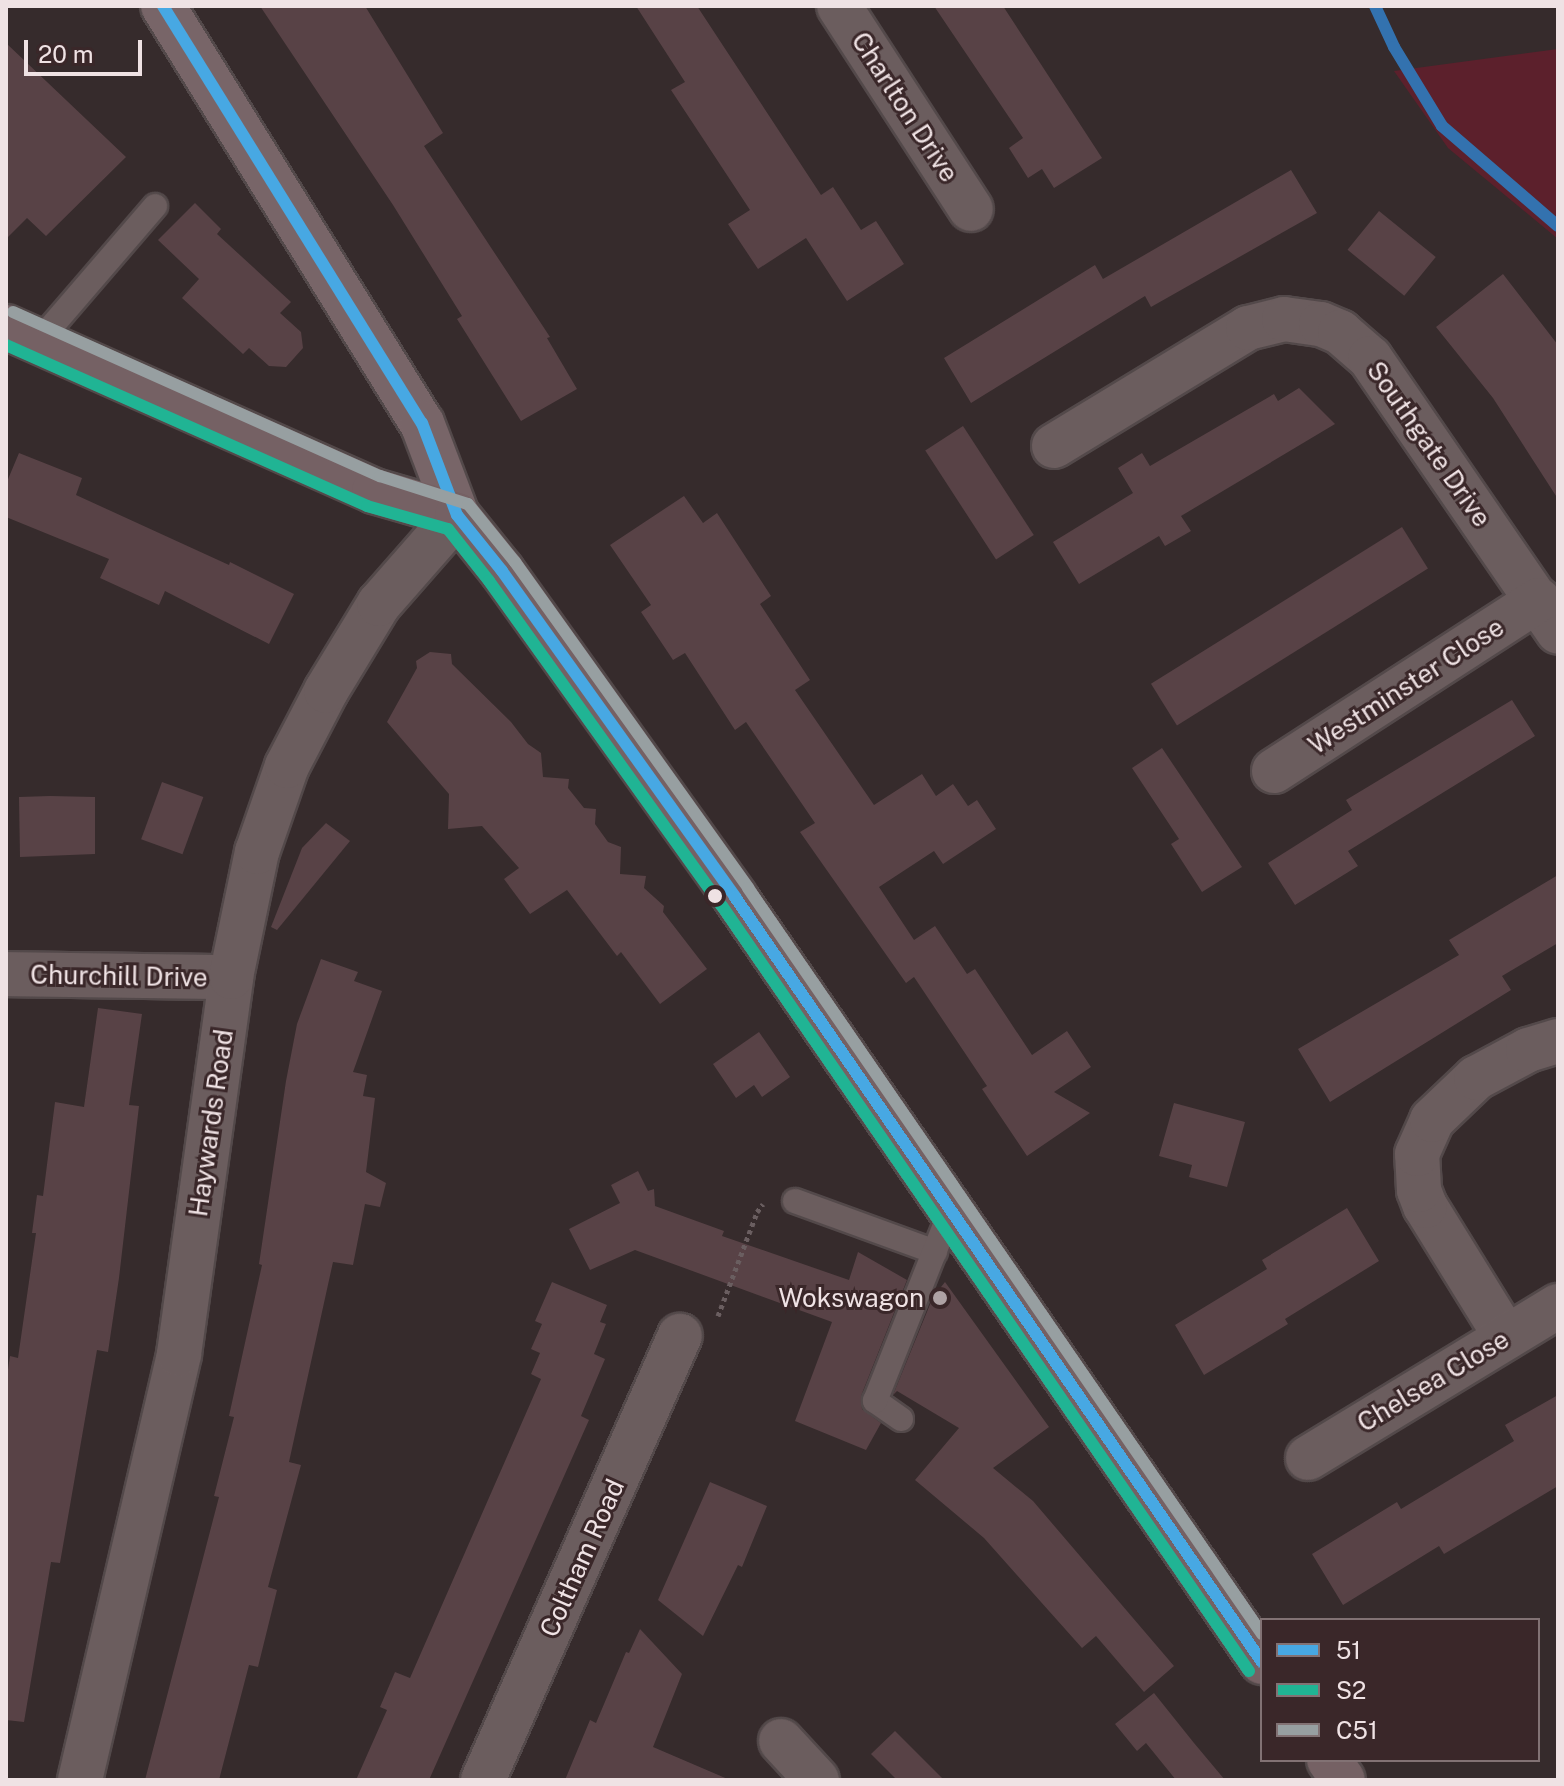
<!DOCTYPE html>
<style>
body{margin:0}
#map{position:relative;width:1564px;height:1786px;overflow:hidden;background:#362b2c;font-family:"Public Sans",sans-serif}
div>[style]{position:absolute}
.green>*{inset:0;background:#5c202c}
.stream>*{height:12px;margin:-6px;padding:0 6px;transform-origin:6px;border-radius:6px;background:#3372af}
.building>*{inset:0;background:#584246;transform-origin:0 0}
.path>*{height:5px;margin-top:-2.5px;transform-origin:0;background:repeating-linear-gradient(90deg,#6a5e60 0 4px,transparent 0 8px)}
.roads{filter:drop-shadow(2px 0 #53494a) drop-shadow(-2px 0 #53494a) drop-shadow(0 2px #53494a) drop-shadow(0 -2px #53494a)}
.lane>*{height:24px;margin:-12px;padding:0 12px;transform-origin:12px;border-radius:12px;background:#6b5d5e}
.street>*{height:44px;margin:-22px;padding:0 22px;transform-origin:22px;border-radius:22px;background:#6b5d5e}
.primary>*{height:44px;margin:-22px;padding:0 22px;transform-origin:22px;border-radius:22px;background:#786568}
.highway>*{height:44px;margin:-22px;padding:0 22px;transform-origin:22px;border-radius:22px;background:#756164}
.bus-1>*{height:12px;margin:-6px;padding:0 6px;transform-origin:6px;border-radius:6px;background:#47a8e3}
.bus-2>*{height:12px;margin:-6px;padding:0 6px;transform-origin:6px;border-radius:6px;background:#20b494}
.bus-3>*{height:12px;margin:-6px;padding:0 6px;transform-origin:6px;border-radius:6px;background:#979fa1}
.dots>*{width:22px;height:22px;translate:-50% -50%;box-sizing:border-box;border:4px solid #3a2729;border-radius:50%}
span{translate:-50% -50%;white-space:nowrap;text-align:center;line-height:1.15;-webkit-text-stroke:6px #3a2729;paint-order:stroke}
.street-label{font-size:26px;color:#efe2e4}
.poi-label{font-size:26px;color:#efe2e4}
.right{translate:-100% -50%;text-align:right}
.frame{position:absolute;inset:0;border:8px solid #efe2e4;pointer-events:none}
.legend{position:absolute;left:1260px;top:1618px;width:280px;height:144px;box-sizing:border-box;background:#3a2729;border:2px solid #827274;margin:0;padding:10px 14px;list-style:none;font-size:24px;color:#efe2e4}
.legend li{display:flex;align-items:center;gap:16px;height:40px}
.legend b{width:40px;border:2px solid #827274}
.scale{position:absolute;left:24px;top:40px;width:118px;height:36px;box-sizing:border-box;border:4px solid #efe2e4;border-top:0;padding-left:10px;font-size:24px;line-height:28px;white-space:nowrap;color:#efe2e4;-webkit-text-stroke:6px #3a2729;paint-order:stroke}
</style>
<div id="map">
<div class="green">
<div style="clip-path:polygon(1558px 49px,1558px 239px,1448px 148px,1394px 71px)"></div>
</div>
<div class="stream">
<div style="left:1375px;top:6px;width:45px;rotate:65.1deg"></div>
<div style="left:1394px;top:47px;width:92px;rotate:58.7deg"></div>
<div style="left:1442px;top:126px;width:153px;rotate:40.8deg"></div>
</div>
<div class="building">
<div style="clip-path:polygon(260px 6px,365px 6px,443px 133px,424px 146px,550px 337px,547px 338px,577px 389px,521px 421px,457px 319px,462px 316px,393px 205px)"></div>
<div style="clip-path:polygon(636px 6px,697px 6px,821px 195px,833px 187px,861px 230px,876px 221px,904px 264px,847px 301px,806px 238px,758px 269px,728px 224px,750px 210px,671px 90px,685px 82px)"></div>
<div style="clip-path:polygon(934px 6px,1003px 6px,1102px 158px,1054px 188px,1042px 169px,1028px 178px,1009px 148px,1023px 138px)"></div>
<div style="clip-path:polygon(6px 43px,126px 157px,46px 236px,27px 218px,6px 239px)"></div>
<div style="clip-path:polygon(1291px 170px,1317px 213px,1151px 307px,1145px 296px,971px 403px,944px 358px,1095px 265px,1103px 279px)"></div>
<div style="clip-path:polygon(195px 203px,221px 229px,217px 234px,291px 302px,280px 313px,301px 332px,303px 348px,286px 367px,269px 366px,249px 348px,243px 354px,182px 298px,199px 279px,158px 240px)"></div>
<div style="left:1379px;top:211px;width:73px;height:50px;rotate:39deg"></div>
<div style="clip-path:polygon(1503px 274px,1558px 345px,1558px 499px,1493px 398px,1436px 327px)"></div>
<div style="clip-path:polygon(1299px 388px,1335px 424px,1181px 516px,1191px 531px,1165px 546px,1159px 536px,1079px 584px,1053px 542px,1133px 493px,1118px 468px,1142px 453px,1150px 466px,1274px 394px,1278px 401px)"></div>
<div style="left:963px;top:426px;width:130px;height:45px;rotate:57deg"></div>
<div style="clip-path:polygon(19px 453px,82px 478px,76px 495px,229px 565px,230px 562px,294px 594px,269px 644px,165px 591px,159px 605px,100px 578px,109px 559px,6px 517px,6px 484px)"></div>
<div style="clip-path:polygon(684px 496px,703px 523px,717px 513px,771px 596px,760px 604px,810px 680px,795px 690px,874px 805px,922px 774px,936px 796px,953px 784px,968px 806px,977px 800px,996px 829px,943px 864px,934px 851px,879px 887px,914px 940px,935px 926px,967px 974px,975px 969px,1032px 1055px,1067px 1031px,1091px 1067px,1054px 1092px,1090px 1113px,1027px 1156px,982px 1089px,987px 1086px,914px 977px,906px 983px,800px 832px,815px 823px,746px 722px,735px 730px,685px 653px,673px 660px,641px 612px,651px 605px,610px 545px)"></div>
<div style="left:1402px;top:527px;width:49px;height:296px;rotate:58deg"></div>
<div style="clip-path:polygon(430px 652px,451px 654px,452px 664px,511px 722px,528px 744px,541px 753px,543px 777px,569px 779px,568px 788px,584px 808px,596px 809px,595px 824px,608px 842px,621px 847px,620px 874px,646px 876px,644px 888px,664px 906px,663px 912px,707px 969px,660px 1004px,621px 952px,617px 956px,567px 890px,530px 914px,504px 879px,519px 868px,482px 826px,448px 829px,449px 794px,387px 722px,417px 668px,416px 661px)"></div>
<div style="clip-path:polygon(1512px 700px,1535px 736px,1348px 851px,1358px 866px,1295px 905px,1268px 863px,1352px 810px,1346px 800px)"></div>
<div style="clip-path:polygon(1162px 748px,1242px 867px,1202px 892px,1171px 844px,1179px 839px,1132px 768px)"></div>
<div style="left:162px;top:782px;width:44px;height:61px;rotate:20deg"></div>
<div style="clip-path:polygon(50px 796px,95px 797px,95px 854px,20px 857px,19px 797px)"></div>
<div style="clip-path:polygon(326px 823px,350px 841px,277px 930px,271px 927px,302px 848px)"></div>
<div style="clip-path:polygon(1558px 875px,1558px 943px,1502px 976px,1511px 990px,1330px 1102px,1298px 1049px,1459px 955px,1449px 940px)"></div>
<div style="clip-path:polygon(321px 959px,358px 972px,354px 981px,382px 991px,353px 1072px,367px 1075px,363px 1096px,375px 1098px,366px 1172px,386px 1183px,380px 1207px,365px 1204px,353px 1265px,333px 1262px,289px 1462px,301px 1465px,268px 1587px,277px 1590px,258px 1667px,249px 1665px,219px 1780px,145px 1780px,219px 1497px,214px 1496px,234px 1417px,229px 1416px,262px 1265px,259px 1264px,286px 1081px,297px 1024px)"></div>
<div style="clip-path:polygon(98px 1008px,142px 1014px,129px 1105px,139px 1106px,119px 1278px,108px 1352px,97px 1350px,60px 1563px,51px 1562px,24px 1722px,6px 1720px,6px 1383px,10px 1356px,18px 1358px,36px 1233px,32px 1233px,37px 1195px,43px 1196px,55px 1102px,84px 1107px)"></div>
<div style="clip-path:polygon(759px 1032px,790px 1077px,762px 1097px,754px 1085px,736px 1098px,713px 1064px)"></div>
<div style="clip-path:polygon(1174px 1103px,1245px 1122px,1227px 1187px,1189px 1177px,1192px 1165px,1159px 1156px)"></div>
<div style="clip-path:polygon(638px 1171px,648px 1191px,654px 1189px,655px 1206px,724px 1231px,722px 1236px,849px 1280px,858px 1252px,907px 1280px,861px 1396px,862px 1409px,881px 1423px,866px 1450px,795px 1421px,832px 1322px,635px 1250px,590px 1270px,569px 1229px,620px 1203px,611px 1185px)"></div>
<div style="clip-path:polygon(1347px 1208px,1379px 1261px,1285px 1319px,1288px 1324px,1204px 1375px,1175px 1325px,1267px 1269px,1262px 1260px)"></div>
<div style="clip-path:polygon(552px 1282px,607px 1305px,600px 1322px,606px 1324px,594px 1354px,605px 1359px,581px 1416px,589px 1420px,429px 1780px,356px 1780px,387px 1710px,380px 1707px,395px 1672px,410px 1678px,541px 1379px,531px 1374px,540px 1353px,531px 1349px,542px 1324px,535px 1321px)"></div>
<div style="clip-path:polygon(945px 1282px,1049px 1427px,993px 1468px,1033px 1501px,1174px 1666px,1144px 1692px,1096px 1636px,1082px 1648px,984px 1538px,915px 1480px,959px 1428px,897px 1391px,893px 1395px,933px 1297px)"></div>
<div style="clip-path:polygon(1558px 1395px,1558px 1486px,1444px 1554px,1439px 1546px,1343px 1605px,1312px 1554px,1397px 1502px,1401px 1509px,1514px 1441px,1505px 1425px)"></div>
<div style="clip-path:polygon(710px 1482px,767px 1506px,742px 1567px,738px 1565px,703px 1636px,658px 1600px)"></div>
<div style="clip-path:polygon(640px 1629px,682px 1674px,653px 1747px,730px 1780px,565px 1780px,590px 1720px,596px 1723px,626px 1652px,629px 1653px)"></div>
<div style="clip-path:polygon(1154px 1693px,1194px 1743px,1225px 1780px,1176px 1780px,1146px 1743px,1137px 1751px,1115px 1724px)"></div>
<div style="clip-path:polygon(895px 1731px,944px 1780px,897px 1780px,871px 1754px)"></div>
</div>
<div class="path">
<div style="left:718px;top:1316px;width:111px;rotate:-69.4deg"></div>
<div style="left:757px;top:1212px;width:10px;rotate:-53deg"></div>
</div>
<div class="roads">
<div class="lane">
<div style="left:39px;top:341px;width:178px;rotate:-49.3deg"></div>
<div style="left:795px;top:1201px;width:149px;rotate:20deg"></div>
<div style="left:901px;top:1419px;width:32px;rotate:-145deg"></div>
<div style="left:875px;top:1401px;width:206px;rotate:-68.3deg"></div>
</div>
<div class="street">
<div style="left:839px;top:6px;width:242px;rotate:57deg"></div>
<div style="left:1054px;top:446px;width:227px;rotate:-31.3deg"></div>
<div style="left:1248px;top:328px;width:37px;rotate:-14deg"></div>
<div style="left:1284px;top:319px;width:37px;rotate:8deg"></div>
<div style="left:1321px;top:324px;width:21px;rotate:23deg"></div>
<div style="left:1340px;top:332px;width:40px;rotate:41deg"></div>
<div style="left:1370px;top:358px;width:332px;rotate:55.5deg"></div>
<div style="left:1274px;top:771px;width:315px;rotate:-32.9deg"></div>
<div style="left:6px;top:974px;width:225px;rotate:0.8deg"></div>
<div style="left:1506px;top:1337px;width:154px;rotate:-121.7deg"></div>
<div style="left:1425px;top:1206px;width:17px;rotate:-111deg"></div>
<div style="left:1419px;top:1190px;width:36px;rotate:-93deg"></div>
<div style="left:1417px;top:1154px;width:37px;rotate:-66deg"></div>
<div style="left:1432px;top:1120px;width:61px;rotate:-43.7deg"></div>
<div style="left:1476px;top:1078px;width:59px;rotate:-28.3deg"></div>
<div style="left:1528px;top:1050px;width:31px;rotate:-17deg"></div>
<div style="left:1308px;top:1458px;width:293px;rotate:-31.3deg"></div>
<div style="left:781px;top:1741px;width:53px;rotate:47.3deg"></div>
<div style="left:80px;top:1780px;width:437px;rotate:-76.9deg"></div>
<div style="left:179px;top:1354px;width:381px;rotate:-82.1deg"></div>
<div style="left:231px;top:977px;width:128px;rotate:-78.3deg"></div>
<div style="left:257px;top:852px;width:91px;rotate:-70.8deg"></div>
<div style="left:287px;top:766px;width:85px;rotate:-62.5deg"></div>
<div style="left:326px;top:691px;width:102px;rotate:-58.7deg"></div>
<div style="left:379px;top:604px;width:118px;rotate:-48.8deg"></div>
<div style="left:483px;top:1780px;width:486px;rotate:-66.1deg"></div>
</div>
<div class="primary">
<div style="left:163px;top:6px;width:491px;rotate:58.2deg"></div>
<div style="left:422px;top:423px;width:98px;rotate:69.2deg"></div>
</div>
<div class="highway">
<div style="left:6px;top:327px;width:403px;rotate:24deg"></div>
<div style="left:374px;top:491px;width:86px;rotate:16.1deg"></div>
<div style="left:457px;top:515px;width:72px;rotate:51.2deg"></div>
<div style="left:502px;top:571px;width:401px;rotate:54.4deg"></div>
<div style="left:735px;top:897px;width:929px;rotate:55.44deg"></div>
<div style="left:1329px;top:1760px;width:24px;rotate:55deg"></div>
</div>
</div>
<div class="bus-1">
<div style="left:163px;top:6px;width:491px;rotate:58.2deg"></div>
<div style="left:422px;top:423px;width:98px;rotate:69.2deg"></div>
<div style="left:457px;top:515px;width:72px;rotate:51.2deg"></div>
<div style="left:502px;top:571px;width:401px;rotate:54.4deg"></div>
<div style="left:735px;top:897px;width:929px;rotate:55.44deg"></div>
</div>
<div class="bus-2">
<div style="left:6px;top:345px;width:395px;rotate:24deg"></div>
<div style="left:367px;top:506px;width:84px;rotate:15.9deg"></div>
<div style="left:448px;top:529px;width:66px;rotate:51.7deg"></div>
<div style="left:489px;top:581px;width:400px;rotate:54.4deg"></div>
<div style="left:722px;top:906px;width:929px;rotate:55.44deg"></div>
</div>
<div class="bus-3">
<div style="left:13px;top:312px;width:402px;rotate:24.1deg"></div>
<div style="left:380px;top:476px;width:92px;rotate:17.7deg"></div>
<div style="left:468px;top:504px;width:75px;rotate:51deg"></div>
<div style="left:515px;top:562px;width:401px;rotate:54.4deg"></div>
<div style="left:748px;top:888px;width:906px;rotate:55.43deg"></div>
</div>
<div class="dots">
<div style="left:715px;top:896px;background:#efe2e4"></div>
<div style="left:940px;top:1298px;background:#aea2a4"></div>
</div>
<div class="street-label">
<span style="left:905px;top:107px;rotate:57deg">Charlton Drive</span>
<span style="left:1429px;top:444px;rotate:55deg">Southgate Drive</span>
<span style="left:1406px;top:686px;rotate:-33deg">Westminster Close</span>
<span style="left:119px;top:976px;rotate:1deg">Churchill Drive</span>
<span style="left:211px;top:1123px;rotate:-82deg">Haywards Road</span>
<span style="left:1433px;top:1381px;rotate:-31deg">Chelsea Close</span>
<span style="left:582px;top:1558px;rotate:-66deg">Coltham Road</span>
</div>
<div class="poi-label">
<span class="right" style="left:924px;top:1298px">Wokswagon</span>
</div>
<div class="frame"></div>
<ul class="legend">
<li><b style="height:10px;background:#47a8e3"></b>51</li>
<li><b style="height:10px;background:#20b494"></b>S2</li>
<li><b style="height:10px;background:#979fa1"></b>C51</li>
</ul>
<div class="scale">20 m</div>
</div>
